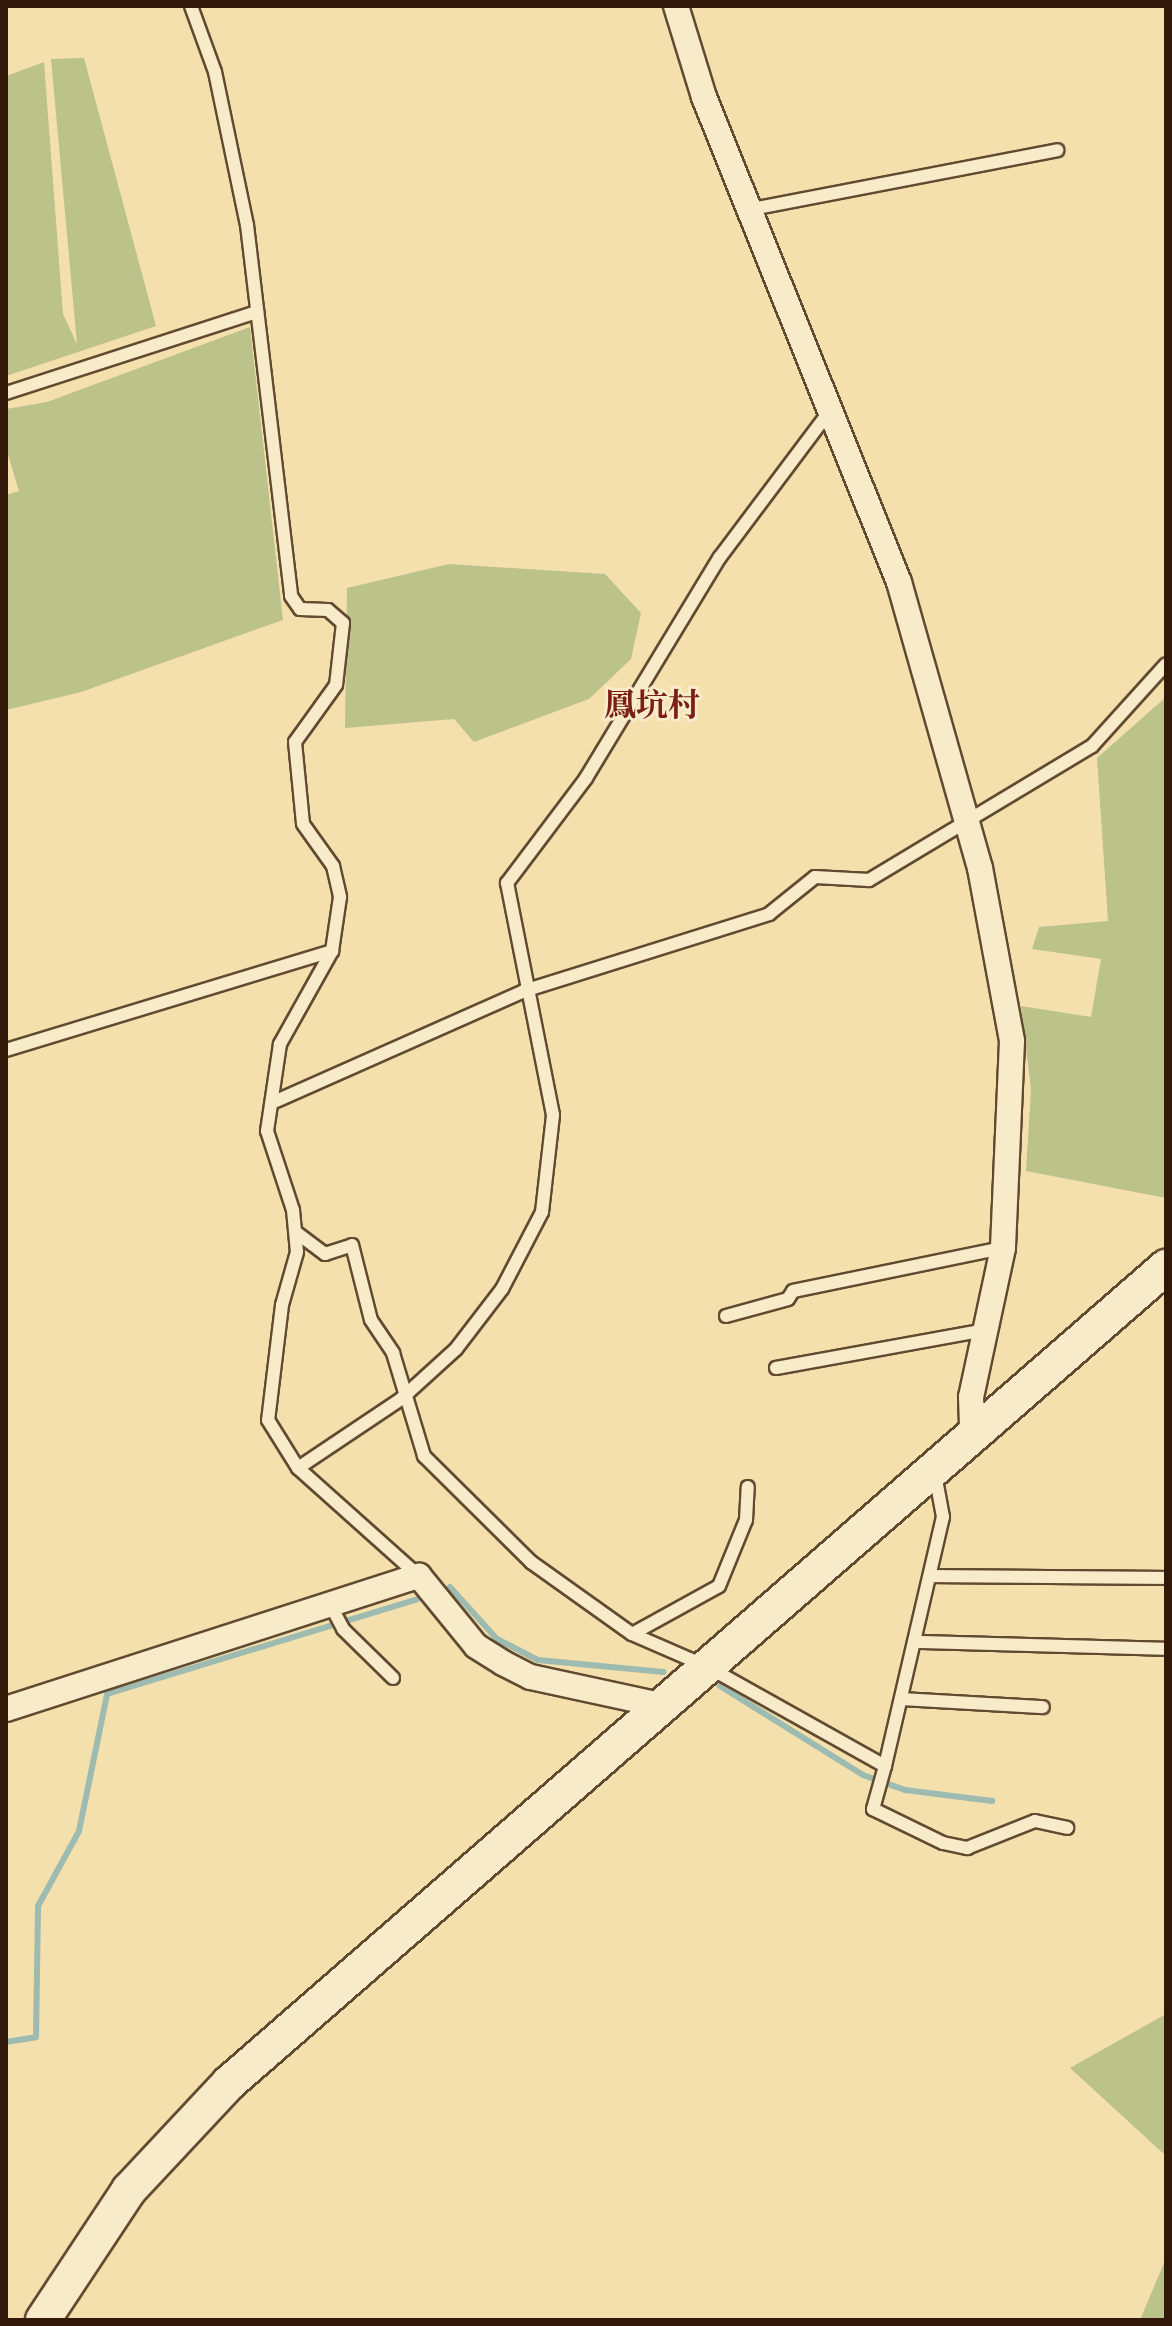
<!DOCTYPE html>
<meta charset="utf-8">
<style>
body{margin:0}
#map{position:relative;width:1172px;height:2326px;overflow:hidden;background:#f4e0ad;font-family:Vollkorn,"Noto Serif TC",serif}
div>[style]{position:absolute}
.green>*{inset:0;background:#bbc28a}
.stream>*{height:6px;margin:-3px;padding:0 3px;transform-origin:3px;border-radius:3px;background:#9dbbb1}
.roads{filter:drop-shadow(2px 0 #624a31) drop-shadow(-2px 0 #624a31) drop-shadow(0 2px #624a31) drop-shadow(0 -2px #624a31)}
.lane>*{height:12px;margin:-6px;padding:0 6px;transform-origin:6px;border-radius:6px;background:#f8ebca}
.street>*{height:24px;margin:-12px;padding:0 12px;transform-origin:12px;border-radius:12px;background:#f8ebca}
.secondary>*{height:34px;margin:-17px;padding:0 17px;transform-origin:17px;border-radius:17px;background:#f8ebca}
span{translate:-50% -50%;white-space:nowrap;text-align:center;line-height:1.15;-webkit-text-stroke:6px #f8ebca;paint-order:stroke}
.quarter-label{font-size:32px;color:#7a1f14;font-weight:700}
.frame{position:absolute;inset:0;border:8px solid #311808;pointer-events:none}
</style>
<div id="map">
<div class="green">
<div style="clip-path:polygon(84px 58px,156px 326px,6px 376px,6px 76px,44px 62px,63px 314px,77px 344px,51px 59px)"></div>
<div style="clip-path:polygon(250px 327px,283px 620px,81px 692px,6px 710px,6px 495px,19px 491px,6px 448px,6px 409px,47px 402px)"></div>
<div style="clip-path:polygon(449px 564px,605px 574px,641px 613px,631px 659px,589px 699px,474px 742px,454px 719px,345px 728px,347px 588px)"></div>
<div style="clip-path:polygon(1166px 697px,1166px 1198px,1026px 1171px,1031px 1089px,1021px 1006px,1091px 1017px,1101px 959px,1032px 949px,1039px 927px,1108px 921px,1097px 758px)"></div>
<div style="clip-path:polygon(1166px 2014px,1166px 2156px,1070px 2068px)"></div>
<div style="clip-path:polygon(1166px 2258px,1166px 2320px,1140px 2320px)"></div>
</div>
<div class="stream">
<div style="left:450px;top:1587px;width:70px;rotate:47.9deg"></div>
<div style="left:497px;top:1639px;width:46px;rotate:27.1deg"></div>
<div style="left:538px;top:1660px;width:126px;rotate:5.5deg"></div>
<div style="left:720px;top:1686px;width:168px;rotate:31.9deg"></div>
<div style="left:863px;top:1775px;width:45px;rotate:19.7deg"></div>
<div style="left:905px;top:1790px;width:88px;rotate:7.2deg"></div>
<div style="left:6px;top:2042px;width:30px;rotate:-9deg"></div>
<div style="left:36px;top:2037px;width:131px;rotate:-89.1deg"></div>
<div style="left:38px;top:1906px;width:85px;rotate:-61.3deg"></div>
<div style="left:79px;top:1831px;width:140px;rotate:-78.4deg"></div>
<div style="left:107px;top:1694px;width:324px;rotate:-17deg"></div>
</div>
<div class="roads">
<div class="lane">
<div style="left:191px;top:6px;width:70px;rotate:70deg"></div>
<div style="left:215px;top:72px;width:156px;rotate:78.2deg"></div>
<div style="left:247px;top:225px;width:374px;rotate:83.2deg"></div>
<div style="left:291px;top:596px;width:16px;rotate:55deg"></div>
<div style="left:300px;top:609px;width:28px;rotate:2deg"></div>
<div style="left:328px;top:610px;width:20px;rotate:41deg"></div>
<div style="left:343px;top:623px;width:62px;rotate:96.4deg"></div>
<div style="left:336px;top:685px;width:70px;rotate:125.7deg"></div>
<div style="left:295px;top:742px;width:82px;rotate:84.4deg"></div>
<div style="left:303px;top:824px;width:52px;rotate:54.5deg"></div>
<div style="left:333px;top:866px;width:32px;rotate:77deg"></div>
<div style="left:340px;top:897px;width:55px;rotate:98.4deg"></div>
<div style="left:332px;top:951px;width:107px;rotate:119.2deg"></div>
<div style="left:280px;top:1044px;width:88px;rotate:98.5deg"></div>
<div style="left:267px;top:1131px;width:83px;rotate:71.8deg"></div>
<div style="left:293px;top:1210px;width:42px;rotate:84.6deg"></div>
<div style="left:297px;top:1252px;width:55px;rotate:105.8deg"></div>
<div style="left:282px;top:1305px;width:116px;rotate:96.9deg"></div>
<div style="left:268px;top:1420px;width:57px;rotate:58deg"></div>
<div style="left:298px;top:1468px;width:162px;rotate:41.8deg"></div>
<div style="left:752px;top:209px;width:311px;rotate:-10.9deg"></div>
<div style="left:6px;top:393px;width:264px;rotate:-17.9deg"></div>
<div style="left:6px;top:1050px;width:341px;rotate:-16.9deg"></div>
<div style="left:276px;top:1101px;width:271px;rotate:-23.9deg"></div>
<div style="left:524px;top:991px;width:257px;rotate:-17.4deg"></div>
<div style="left:769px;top:914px;width:59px;rotate:-38.8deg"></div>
<div style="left:815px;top:877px;width:54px;rotate:3.2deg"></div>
<div style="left:869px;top:880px;width:260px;rotate:-31deg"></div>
<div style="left:1092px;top:746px;width:110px;rotate:-47.9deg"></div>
<div style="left:297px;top:1233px;width:35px;rotate:37deg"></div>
<div style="left:325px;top:1254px;width:28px;rotate:-18deg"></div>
<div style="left:352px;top:1245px;width:77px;rotate:75.8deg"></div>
<div style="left:371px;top:1320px;width:40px;rotate:56deg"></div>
<div style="left:393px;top:1353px;width:108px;rotate:73.2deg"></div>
<div style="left:424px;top:1456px;width:151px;rotate:44.7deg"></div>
<div style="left:531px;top:1562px;width:124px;rotate:35.5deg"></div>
<div style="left:632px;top:1634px;width:81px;rotate:23.4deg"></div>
<div style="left:706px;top:1666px;width:205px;rotate:29.2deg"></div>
<div style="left:885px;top:1766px;width:256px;rotate:-76.9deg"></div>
<div style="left:943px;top:1517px;width:44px;rotate:-100.5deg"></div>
<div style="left:726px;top:1316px;width:64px;rotate:-15.3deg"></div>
<div style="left:788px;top:1299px;width:9px;rotate:-58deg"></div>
<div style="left:793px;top:1291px;width:214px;rotate:-11.6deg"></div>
<div style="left:776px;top:1368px;width:212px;rotate:-10.3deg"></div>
<div style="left:298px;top:1468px;width:124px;rotate:-33.8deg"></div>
<div style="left:401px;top:1399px;width:74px;rotate:-42.3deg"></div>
<div style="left:456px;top:1349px;width:76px;rotate:-52.5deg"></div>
<div style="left:502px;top:1289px;width:87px;rotate:-62.5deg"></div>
<div style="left:542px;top:1212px;width:98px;rotate:-83.5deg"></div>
<div style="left:553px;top:1115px;width:237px;rotate:-101.2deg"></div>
<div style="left:507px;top:883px;width:131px;rotate:-53deg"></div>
<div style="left:586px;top:778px;width:258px;rotate:-58.8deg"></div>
<div style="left:720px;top:557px;width:185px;rotate:-53.1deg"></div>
<div style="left:931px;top:1576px;width:235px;rotate:0.5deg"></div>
<div style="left:331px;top:1606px;width:26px;rotate:62deg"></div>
<div style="left:343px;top:1629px;width:70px;rotate:44.4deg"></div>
<div style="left:632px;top:1634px;width:99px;rotate:-28.9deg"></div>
<div style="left:719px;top:1586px;width:71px;rotate:-67.8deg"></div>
<div style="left:746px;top:1520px;width:33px;rotate:-87deg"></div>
<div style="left:919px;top:1642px;width:247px;rotate:1.6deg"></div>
<div style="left:903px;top:1699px;width:140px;rotate:3.3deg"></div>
<div style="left:885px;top:1766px;width:45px;rotate:105.6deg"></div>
<div style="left:873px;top:1809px;width:78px;rotate:25.9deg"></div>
<div style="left:943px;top:1843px;width:25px;rotate:12deg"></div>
<div style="left:967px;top:1848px;width:73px;rotate:-21.7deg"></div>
<div style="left:1035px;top:1821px;width:33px;rotate:12deg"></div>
</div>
<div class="street">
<div style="left:676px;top:6px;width:95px;rotate:72.9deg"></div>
<div style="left:704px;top:97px;width:523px;rotate:68.1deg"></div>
<div style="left:899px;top:582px;width:297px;rotate:74.2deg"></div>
<div style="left:980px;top:868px;width:176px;rotate:79.5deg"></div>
<div style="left:1012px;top:1041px;width:207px;rotate:92.5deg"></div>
<div style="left:1003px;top:1248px;width:152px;rotate:102.1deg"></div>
<div style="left:971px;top:1397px;width:38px;rotate:88deg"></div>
<div style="left:6px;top:1709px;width:434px;rotate:-17.9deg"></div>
<div style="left:419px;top:1576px;width:90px;rotate:50.8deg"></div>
<div style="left:476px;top:1646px;width:32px;rotate:32deg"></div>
<div style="left:503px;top:1663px;width:31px;rotate:27deg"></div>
<div style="left:531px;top:1677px;width:132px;rotate:12.2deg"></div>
</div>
<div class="secondary">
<div style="left:43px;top:2320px;width:156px;rotate:-56.5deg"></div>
<div style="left:129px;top:2190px;width:146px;rotate:-46.9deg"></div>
<div style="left:229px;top:2083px;width:1243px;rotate:-41.05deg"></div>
</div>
</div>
<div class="quarter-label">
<span style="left:652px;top:708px">鳳坑村</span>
</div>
<div class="frame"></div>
</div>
